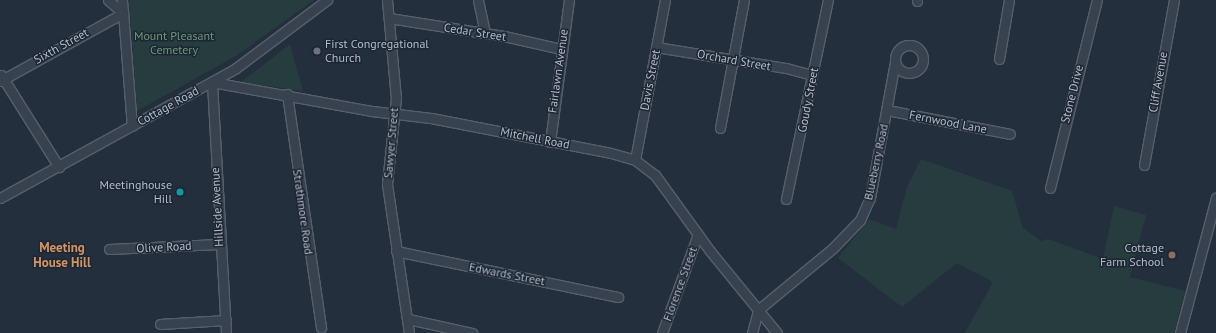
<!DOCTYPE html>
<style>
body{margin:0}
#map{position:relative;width:1216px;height:333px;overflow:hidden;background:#242f3e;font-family:"PT Sans",sans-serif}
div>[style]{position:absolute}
.green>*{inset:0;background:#263c3f}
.roads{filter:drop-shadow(1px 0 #565f6c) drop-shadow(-1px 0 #565f6c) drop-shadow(0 1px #565f6c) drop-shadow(0 -1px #565f6c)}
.minor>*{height:9px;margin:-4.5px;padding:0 4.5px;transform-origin:4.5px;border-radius:4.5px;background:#38414e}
.minor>.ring{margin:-4.5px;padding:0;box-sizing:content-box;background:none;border:9px solid #38414e;border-radius:50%}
.dots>*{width:11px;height:11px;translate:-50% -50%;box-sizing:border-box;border:2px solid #1d2633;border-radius:50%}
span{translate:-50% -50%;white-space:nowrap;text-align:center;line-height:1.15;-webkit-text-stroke:3px #1d2633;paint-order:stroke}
.street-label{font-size:12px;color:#b4bcc9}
.park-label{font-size:12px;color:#6b9a76}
.poi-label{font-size:12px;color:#b4bcc9}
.left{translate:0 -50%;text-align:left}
.right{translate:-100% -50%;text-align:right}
.neighbourhood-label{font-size:13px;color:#d59563;font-weight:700}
</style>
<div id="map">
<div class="green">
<div style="clip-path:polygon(129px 0,314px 0,236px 56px,137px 111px)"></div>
<div style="clip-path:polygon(290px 44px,303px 91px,241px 82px)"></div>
<div style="clip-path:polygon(921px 159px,1012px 191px,1023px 228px,1041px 241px,1048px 239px,1103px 259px,1114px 206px,1146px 215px,1130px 277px,1185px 291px,1174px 333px,965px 333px,993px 282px,957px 263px,902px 307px,838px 258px,869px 219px,896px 229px,907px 187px)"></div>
</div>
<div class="roads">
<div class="minor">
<div style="left:122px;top:0;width:126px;rotate:85.5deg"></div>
<div style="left:387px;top:0;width:98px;rotate:84.8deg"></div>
<div style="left:396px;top:98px;width:86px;rotate:96deg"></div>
<div style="left:387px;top:184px;width:151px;rotate:81.6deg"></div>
<div style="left:478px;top:0;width:33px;rotate:78deg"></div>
<div style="left:917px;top:1px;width:1px;rotate:-90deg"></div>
<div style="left:389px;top:18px;width:116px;rotate:8.9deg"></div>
<div style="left:504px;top:36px;width:58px;rotate:12.8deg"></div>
<div class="ring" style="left:895px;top:45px;width:19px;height:19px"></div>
<div style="left:656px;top:47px;width:132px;rotate:9.2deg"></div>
<div style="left:786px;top:68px;width:27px;rotate:15deg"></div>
<div style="left:999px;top:59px;width:60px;rotate:-80.4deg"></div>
<div style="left:1px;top:75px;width:109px;rotate:57.8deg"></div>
<div style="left:0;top:81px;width:141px;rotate:-28.9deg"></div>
<div style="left:123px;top:13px;width:20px;rotate:-139deg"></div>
<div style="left:287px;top:94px;width:236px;rotate:81.7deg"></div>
<div style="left:887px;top:110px;width:125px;rotate:11deg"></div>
<div style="left:720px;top:128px;width:130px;rotate:-79.4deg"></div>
<div style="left:550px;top:142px;width:143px;rotate:-82.4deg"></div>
<div style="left:635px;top:160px;width:163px;rotate:-79.4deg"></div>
<div style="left:1144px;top:165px;width:168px;rotate:-79.7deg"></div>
<div style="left:1050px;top:188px;width:194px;rotate:-76deg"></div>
<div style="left:0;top:198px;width:269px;rotate:-28.8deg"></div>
<div style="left:236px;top:68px;width:114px;rotate:-36.8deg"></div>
<div style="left:786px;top:199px;width:203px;rotate:-78.1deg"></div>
<div style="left:109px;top:249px;width:110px;rotate:-2.6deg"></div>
<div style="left:396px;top:251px;width:227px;rotate:11.7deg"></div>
<div style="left:408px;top:319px;width:66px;rotate:12.3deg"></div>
<div style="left:160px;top:324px;width:66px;rotate:-3.5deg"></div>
<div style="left:226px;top:333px;width:251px;rotate:-93.2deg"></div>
<div style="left:212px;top:82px;width:163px;rotate:10.3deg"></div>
<div style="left:372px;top:111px;width:59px;rotate:6.8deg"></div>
<div style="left:431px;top:118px;width:183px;rotate:11deg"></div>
<div style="left:611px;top:153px;width:25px;rotate:16deg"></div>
<div style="left:635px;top:160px;width:25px;rotate:37deg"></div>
<div style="left:655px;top:175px;width:94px;rotate:54.1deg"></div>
<div style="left:710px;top:251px;width:106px;rotate:50.7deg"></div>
<div style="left:662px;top:333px;width:105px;rotate:-70deg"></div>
<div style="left:752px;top:333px;width:24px;rotate:-75deg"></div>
<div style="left:758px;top:310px;width:97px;rotate:-39.6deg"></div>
<div style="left:833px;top:248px;width:39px;rotate:-46deg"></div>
<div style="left:860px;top:220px;width:24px;rotate:-66deg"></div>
<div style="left:870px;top:198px;width:138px;rotate:-79.6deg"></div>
<div style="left:1180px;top:333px;width:140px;rotate:-75.1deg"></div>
</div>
</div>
<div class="dots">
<div style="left:317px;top:51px;background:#6b7280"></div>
<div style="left:180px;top:192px;background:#0f9aa8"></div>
<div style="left:1172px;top:255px;background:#8d6e63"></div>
</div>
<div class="street-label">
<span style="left:475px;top:32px;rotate:9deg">Cedar Street</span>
<span style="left:61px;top:46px;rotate:-29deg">Sixth Street</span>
<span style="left:734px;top:60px;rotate:10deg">Orchard Street</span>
<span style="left:558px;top:71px;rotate:-82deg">Fairlawn Avenue</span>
<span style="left:650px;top:80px;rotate:-79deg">Davis Street</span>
<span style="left:1158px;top:82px;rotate:-80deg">Cliff Avenue</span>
<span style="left:1072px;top:94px;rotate:-76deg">Stone Drive</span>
<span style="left:808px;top:100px;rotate:-79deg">Goudy Street</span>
<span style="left:168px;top:106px;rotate:-29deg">Cottage Road</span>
<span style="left:948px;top:122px;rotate:11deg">Fernwood Lane</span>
<span style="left:535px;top:138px;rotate:11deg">Mitchell Road</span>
<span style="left:391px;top:143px;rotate:-85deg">Sawyer Street</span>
<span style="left:876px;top:162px;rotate:-78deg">Blueberry Road</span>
<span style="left:217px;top:207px;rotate:-93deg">Hillside Avenue</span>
<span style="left:303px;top:212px;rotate:82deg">Strathmore Road</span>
<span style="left:164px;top:247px;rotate:-3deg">Olive Road</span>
<span style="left:507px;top:274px;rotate:11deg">Edwards Street</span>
<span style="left:680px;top:284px;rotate:-70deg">Florence Street</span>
</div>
<div class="park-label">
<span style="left:174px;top:43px">Mount Pleasant<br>Cemetery</span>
</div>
<div class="poi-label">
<span class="left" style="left:325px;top:51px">First Congregational<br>Church</span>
<span class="right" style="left:172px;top:192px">Meetinghouse<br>Hill</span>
<span class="right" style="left:1164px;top:255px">Cottage<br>Farm School</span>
</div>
<div class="neighbourhood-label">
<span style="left:62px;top:256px">Meeting<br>House Hill</span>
</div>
</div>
